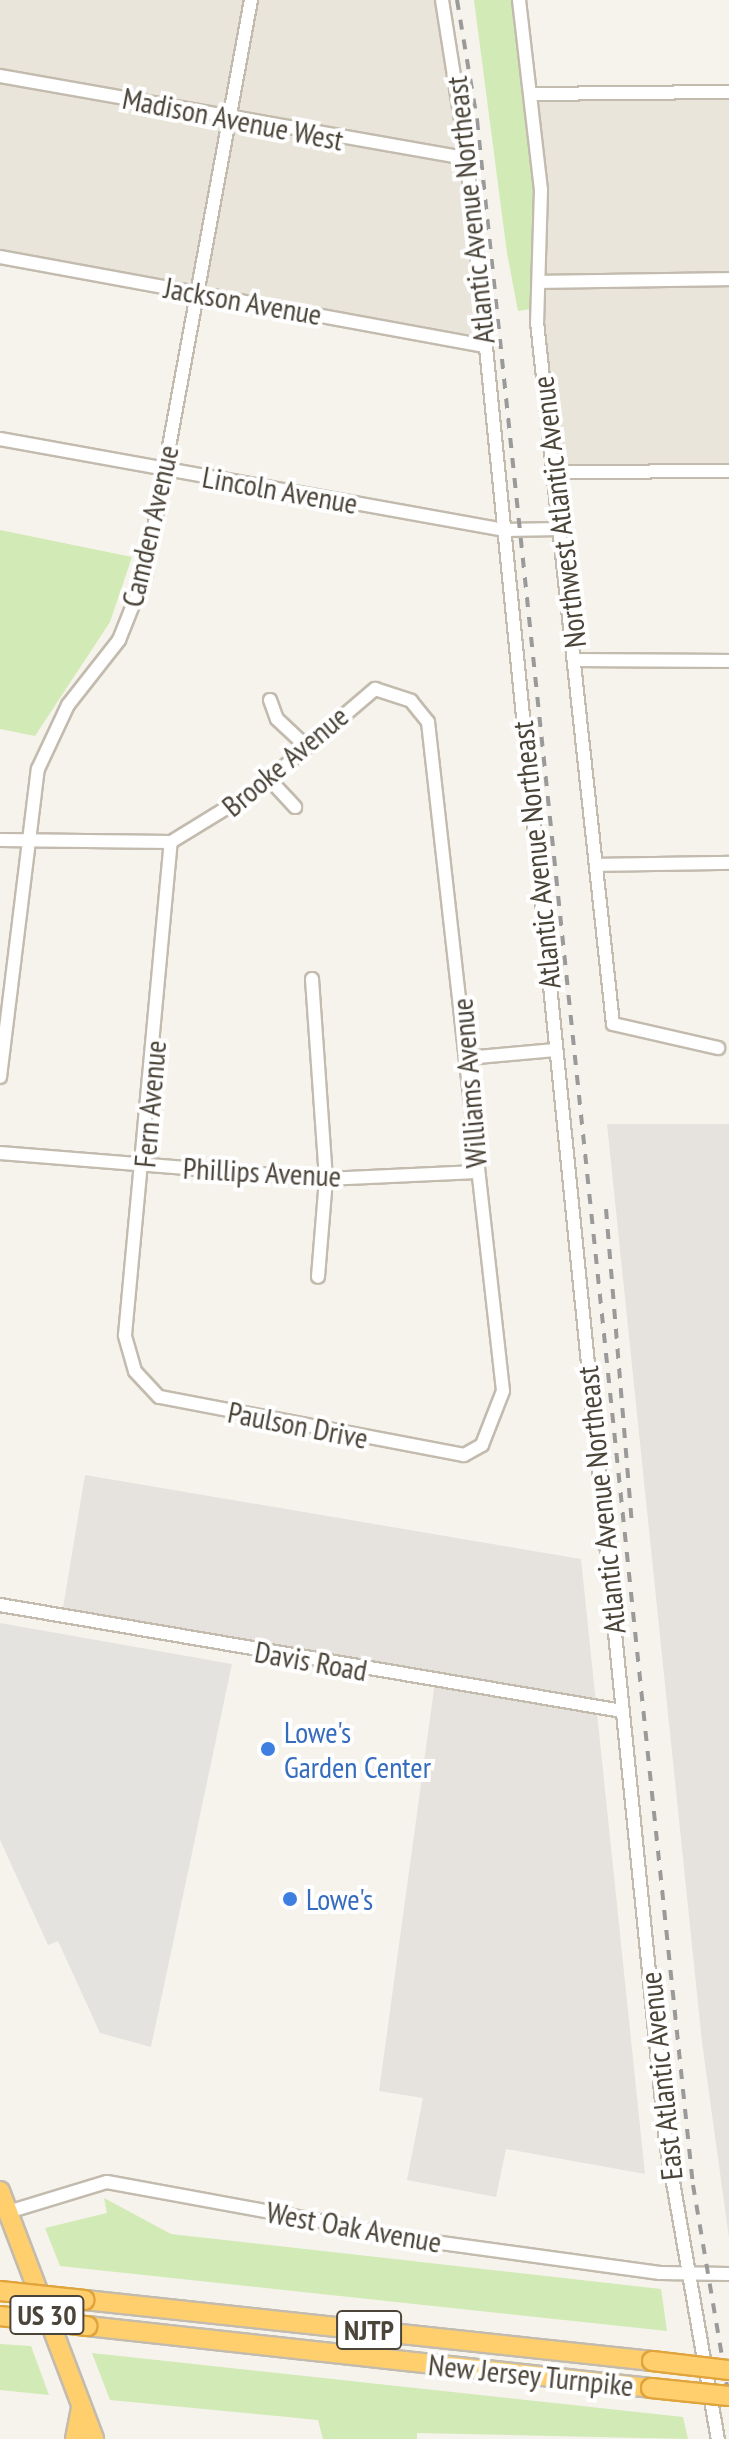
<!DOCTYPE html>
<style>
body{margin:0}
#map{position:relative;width:729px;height:2439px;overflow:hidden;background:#f6f3ec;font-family:"PT Sans Narrow",sans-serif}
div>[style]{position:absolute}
.residential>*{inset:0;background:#eae5da}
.industrial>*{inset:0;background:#e6e2dd}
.green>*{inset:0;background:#d2eab5}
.parking>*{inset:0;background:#e5e3e0}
.roads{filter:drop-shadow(2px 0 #c2bbae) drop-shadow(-2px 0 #c2bbae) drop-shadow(0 2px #c2bbae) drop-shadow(0 -2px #c2bbae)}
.minor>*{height:12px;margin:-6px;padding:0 6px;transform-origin:6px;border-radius:6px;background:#fff}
.highway>*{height:18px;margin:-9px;padding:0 9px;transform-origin:9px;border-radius:9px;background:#ffcf6e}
.rail>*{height:4px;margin-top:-2px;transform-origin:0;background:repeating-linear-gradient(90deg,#9a9a9a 0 10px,transparent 0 20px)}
.bridges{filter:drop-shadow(2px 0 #e0a43c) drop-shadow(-2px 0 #e0a43c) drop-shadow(0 2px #e0a43c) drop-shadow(0 -2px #e0a43c)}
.highway-bridge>*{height:18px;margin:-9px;padding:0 9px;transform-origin:9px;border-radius:9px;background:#ffcf6e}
.dots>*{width:22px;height:22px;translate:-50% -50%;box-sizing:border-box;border:4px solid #fff;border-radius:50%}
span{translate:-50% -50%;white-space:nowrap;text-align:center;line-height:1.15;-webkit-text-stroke:8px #fff;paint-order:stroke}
.shield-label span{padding:2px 6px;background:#fff;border:2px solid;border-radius:6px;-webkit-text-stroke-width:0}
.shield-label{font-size:28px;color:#4b4439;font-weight:700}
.street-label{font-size:30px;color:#4b4439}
.shop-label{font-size:30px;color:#366cbe}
.left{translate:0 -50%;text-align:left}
</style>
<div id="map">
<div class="residential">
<div style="clip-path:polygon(0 0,445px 0,486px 346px,0 257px)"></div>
<div style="clip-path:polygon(532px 94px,729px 94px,729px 471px,555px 472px,537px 322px)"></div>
</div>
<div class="industrial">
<div style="clip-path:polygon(607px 1124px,729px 1124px,729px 2238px,702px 2042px)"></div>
<div style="clip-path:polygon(85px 1475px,581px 1559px,645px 2174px,506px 2149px,496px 2197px,407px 2180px,423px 2098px,379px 2091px,435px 1682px,62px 1614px)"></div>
</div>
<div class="green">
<div style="clip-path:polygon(474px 0,513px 0,538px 191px,530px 309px,518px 311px,507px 253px)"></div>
<div style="clip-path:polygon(0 530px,132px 557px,110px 622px,35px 736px,0 729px)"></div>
<div style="clip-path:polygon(104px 2198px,171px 2234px,661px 2289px,667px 2331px,60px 2266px,45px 2228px,107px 2213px)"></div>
<div style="clip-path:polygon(0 2344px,31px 2346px,49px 2395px,0 2390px)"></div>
<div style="clip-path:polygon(92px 2353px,683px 2417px,688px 2439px,417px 2433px,417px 2439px,323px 2439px,318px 2420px,110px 2400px)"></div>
</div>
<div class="parking">
<div style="clip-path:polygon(0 1623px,232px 1664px,151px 2047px,100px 2033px,58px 1941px,48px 1945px,0 1840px)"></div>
</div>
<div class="roads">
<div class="minor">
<div style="left:442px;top:0;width:160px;rotate:81deg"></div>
<div style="left:467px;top:158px;width:1994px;rotate:84.27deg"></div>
<div style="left:666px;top:2142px;width:302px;rotate:80.1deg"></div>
<div style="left:519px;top:0;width:191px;rotate:83.4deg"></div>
<div style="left:541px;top:190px;width:132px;rotate:91.7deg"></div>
<div style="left:537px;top:322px;width:706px;rotate:83.82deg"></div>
<div style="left:613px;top:1024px;width:108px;rotate:12.9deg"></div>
<div style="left:0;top:76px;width:474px;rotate:10deg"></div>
<div style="left:532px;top:94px;width:197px;rotate:-0.6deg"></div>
<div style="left:0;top:257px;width:494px;rotate:10.4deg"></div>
<div style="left:540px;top:282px;width:189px;rotate:-0.9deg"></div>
<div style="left:0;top:439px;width:512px;rotate:10.23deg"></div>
<div style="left:504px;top:530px;width:57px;rotate:-1deg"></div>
<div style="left:555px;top:472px;width:174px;rotate:-0.3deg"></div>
<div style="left:577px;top:660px;width:152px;rotate:0.4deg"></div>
<div style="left:270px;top:700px;width:20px;rotate:70deg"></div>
<div style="left:277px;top:719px;width:40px;rotate:43deg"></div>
<div style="left:270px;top:780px;width:37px;rotate:47deg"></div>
<div style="left:0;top:840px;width:171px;rotate:0.7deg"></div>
<div style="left:171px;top:842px;width:103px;rotate:-31.5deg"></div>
<div style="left:259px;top:788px;width:153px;rotate:-40.5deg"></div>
<div style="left:375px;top:689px;width:38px;rotate:18deg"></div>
<div style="left:411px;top:701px;width:27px;rotate:51deg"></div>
<div style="left:428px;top:722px;width:673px;rotate:83.6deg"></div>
<div style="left:503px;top:1391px;width:58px;rotate:111.3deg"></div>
<div style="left:482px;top:1445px;width:21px;rotate:151deg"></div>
<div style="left:464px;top:1455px;width:310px;rotate:-169.2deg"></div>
<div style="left:159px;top:1397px;width:35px;rotate:-133deg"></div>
<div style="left:135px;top:1371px;width:37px;rotate:-106deg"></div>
<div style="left:125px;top:1335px;width:495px;rotate:-84.7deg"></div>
<div style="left:596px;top:865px;width:133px;rotate:-0.9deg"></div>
<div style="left:312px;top:979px;width:200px;rotate:86deg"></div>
<div style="left:326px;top:1179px;width:98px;rotate:94.7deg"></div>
<div style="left:467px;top:1058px;width:88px;rotate:-5.2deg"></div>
<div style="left:0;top:1077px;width:310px;rotate:-83deg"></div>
<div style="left:38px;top:769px;width:71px;rotate:-64.9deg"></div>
<div style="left:68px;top:705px;width:83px;rotate:-51.9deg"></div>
<div style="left:119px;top:640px;width:73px;rotate:-68.3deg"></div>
<div style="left:146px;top:572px;width:582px;rotate:-79.6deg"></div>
<div style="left:0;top:1153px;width:327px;rotate:4.6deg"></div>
<div style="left:326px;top:1179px;width:151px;rotate:-2.7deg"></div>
<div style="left:0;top:1605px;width:631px;rotate:9.67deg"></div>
<div style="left:8px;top:2212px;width:103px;rotate:-16.9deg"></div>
<div style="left:107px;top:2182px;width:332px;rotate:10.4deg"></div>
<div style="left:434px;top:2242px;width:228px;rotate:7.8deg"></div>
<div style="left:660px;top:2273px;width:69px;rotate:0.8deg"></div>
</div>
<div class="highway">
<div style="left:0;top:2191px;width:265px;rotate:69.2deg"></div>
<div style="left:85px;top:2300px;width:570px;rotate:6.14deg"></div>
<div style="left:87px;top:2326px;width:567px;rotate:6.27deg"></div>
<div style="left:75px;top:2439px;width:31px;rotate:-79deg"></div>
</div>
</div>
<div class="rail">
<div style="left:457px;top:0;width:122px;rotate:80.5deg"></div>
<div style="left:477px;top:120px;width:2076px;rotate:84.03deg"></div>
<div style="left:693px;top:2185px;width:215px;rotate:80.4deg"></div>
<div style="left:606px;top:1209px;width:319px;rotate:85.3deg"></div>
</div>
<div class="bridges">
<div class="highway-bridge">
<div style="left:0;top:2291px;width:85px;rotate:6deg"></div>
<div style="left:0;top:2316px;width:88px;rotate:6.6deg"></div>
<div style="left:652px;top:2361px;width:78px;rotate:6.7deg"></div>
<div style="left:651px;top:2388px;width:78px;rotate:5.9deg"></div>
</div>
</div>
<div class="dots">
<div style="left:268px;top:1749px;background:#3f7fe0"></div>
<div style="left:290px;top:1899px;background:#3f7fe0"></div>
</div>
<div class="shield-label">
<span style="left:47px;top:2315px">US 30</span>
<span style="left:369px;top:2330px">NJTP</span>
</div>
<div class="street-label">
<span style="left:233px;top:119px;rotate:11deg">Madison Avenue West</span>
<span style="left:470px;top:210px;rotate:-96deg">Atlantic Avenue Northeast</span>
<span style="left:243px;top:301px;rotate:10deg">Jackson Avenue</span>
<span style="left:280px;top:490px;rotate:10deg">Lincoln Avenue</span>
<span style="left:559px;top:512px;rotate:-97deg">Northwest Atlantic Avenue</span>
<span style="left:150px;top:526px;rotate:-77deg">Camden Avenue</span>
<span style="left:285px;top:761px;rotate:-40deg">Brooke Avenue</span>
<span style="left:536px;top:855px;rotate:-96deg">Atlantic Avenue Northeast</span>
<span style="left:469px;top:1083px;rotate:-95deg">Williams Avenue</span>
<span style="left:150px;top:1104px;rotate:-85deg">Fern Avenue</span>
<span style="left:262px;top:1172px;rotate:3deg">Phillips Avenue</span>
<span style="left:298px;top:1425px;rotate:11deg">Paulson Drive</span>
<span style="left:601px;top:1500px;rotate:-96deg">Atlantic Avenue Northeast</span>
<span style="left:311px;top:1661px;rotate:10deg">Davis Road</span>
<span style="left:661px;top:2076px;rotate:-96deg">East Atlantic Avenue</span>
<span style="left:354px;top:2227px;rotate:10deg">West Oak Avenue</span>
<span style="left:531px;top:2375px;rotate:6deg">New Jersey Turnpike</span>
</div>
<div class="shop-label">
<span class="left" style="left:284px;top:1749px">Lowe's<br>Garden Center</span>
<span class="left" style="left:306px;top:1899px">Lowe's</span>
</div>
</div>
